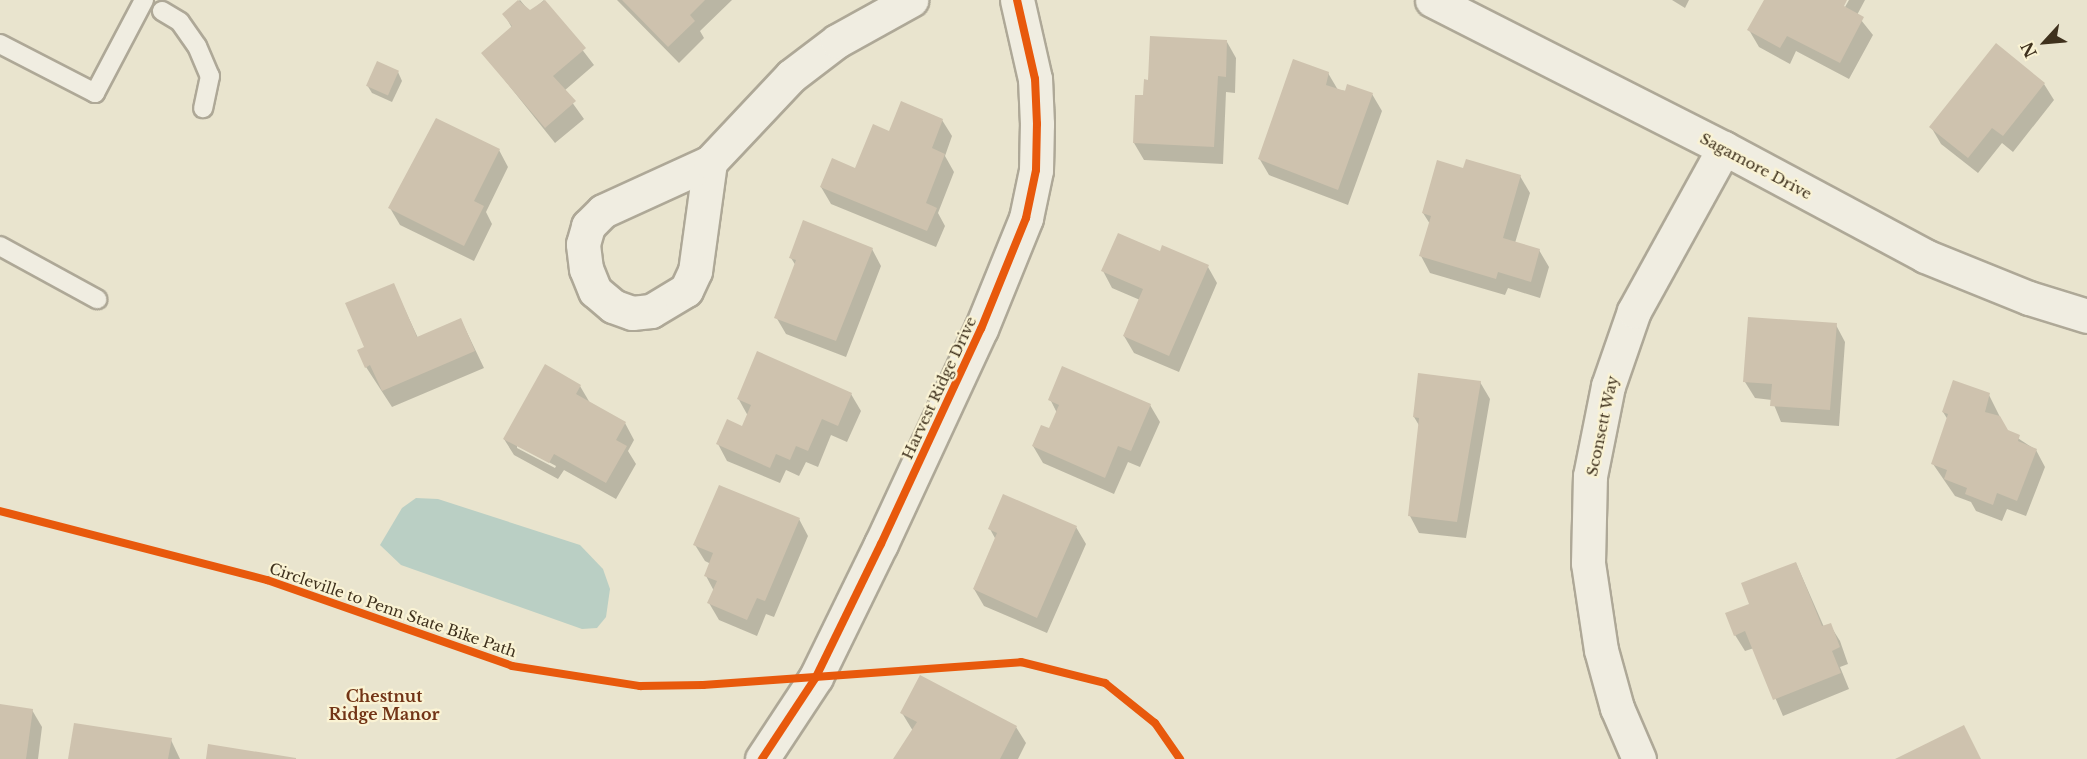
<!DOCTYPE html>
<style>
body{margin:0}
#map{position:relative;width:2087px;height:759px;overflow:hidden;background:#e9e4ce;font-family:"Libre Baskerville",serif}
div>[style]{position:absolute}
.water>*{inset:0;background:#bacfc4}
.shadow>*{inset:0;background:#0003}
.building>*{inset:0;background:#cec2ae;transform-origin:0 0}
.roads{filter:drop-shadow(2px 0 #aea897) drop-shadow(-2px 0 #aea897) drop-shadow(0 2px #aea897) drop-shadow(0 -2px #aea897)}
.service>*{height:18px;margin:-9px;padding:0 9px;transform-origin:9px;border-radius:9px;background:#f0ede1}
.minor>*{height:33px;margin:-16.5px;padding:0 16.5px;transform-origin:16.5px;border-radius:16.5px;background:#f0ede1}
.cycleway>*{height:8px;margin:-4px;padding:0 4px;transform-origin:4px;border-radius:4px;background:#e8590c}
span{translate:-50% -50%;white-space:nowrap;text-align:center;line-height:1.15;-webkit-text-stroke:4.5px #faf3d4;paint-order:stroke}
.street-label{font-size:15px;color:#3f311d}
.neighbourhood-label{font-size:16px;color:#723416;font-weight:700}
.north{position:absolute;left:2015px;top:12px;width:60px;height:60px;-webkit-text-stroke:4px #faf3d4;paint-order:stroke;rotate:244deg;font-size:16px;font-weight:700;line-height:24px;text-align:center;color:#3f311d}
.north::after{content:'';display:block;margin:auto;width:21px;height:27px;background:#3f311d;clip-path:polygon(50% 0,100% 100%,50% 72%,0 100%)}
</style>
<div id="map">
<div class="water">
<div style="clip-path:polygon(416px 498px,438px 499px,580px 545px,603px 569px,610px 589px,606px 617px,597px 628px,582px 629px,401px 565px,380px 545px,402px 508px)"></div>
</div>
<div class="shadow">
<div style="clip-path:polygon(520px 0,530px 12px,544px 0,594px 65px,564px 91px,584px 119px,555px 143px,483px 53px,512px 28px,504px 14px)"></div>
<div style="clip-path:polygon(617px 0,732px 0,700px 31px,704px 38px,679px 63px)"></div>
<div style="clip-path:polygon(1672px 0,1689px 0,1685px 8px)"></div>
<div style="clip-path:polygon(1765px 0,1845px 0,1841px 14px,1849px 0,1865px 0,1857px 15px,1873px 35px,1849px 79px,1796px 51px,1790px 64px,1759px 47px,1749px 30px)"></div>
<div style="clip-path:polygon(1227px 42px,1236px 58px,1235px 93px,1226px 92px,1223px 164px,1144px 160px,1134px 143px,1144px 97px)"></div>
<div style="clip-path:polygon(398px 72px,402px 81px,392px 102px,372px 93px,367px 85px)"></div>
<div style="clip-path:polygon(1328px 73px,1338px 90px,1372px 94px,1382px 111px,1348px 205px,1269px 175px,1259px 158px)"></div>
<div style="clip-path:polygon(2044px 84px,2054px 100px,2013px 152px,2002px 143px,1978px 173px,1941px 144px,1931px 127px)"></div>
<div style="clip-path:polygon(942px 120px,952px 136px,945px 156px,954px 172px,938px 213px,945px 226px,936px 247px,831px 204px,821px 187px,856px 170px,890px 133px)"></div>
<div style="clip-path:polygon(499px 150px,508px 167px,486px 212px,492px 224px,474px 261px,400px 225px,390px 208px)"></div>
<div style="clip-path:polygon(1464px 170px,1520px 176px,1530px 193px,1515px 243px,1539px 250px,1549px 267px,1540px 298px,1508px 288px,1505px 295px,1430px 273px,1421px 256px,1430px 224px,1423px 213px)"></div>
<div style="clip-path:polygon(872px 249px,881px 266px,846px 357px,786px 334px,776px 317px,796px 266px,791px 258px)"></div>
<div style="clip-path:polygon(1160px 252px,1208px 267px,1217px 283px,1179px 372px,1134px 353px,1124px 336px,1140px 300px,1112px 288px,1103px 271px)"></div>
<div style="clip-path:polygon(393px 284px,418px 338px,461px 320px,484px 368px,392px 407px,366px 367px,366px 348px)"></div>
<div style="clip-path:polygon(1836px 325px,1845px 342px,1839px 426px,1781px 422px,1772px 400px,1755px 398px,1745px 382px)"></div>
<div style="clip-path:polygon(1480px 382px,1490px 399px,1466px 538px,1419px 533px,1410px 516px,1420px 427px,1414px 417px)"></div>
<div style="clip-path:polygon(evenodd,580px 386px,590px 403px,625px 423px,634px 440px,628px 451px,636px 464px,616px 499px,564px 470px,558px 479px,514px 455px,504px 439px,580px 386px,517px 445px,556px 466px,555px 468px,517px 448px,517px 445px)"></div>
<div style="clip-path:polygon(851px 394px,861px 411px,847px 442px,831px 435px,818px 467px,806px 462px,799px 476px,786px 470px,780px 483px,727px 461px,718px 444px,743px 428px,748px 416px,738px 398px)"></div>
<div style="clip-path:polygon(1989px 395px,2007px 431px,2036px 450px,2045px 467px,2026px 516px,2007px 509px,2002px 521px,1976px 511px,1971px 502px,1955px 496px,1933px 464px,1948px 420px,1943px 412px)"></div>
<div style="clip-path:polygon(1050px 399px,1150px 405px,1160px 422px,1140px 467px,1128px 462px,1114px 494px,1043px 463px,1033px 446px,1049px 431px,1057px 413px)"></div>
<div style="clip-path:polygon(799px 519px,808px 536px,774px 617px,766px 614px,757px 636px,719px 620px,709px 603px,714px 591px,706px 576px,711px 564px,705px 561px,695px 545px)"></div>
<div style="clip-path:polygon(1076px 527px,1086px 544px,1047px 633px,984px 606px,974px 589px,996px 540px,990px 529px)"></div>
<div style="clip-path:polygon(1796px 563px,1824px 627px,1830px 625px,1840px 641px,1848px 664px,1840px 667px,1849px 689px,1783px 716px,1754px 648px,1745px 651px,1735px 635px,1751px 605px)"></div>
<div style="clip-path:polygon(0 706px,32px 710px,42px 727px,38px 759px,0 759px)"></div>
<div style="clip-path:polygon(902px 713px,1016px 727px,1026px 743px,1018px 759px,894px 759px,913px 731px)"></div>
<div style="clip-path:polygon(171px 740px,180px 759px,70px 759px)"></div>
</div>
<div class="building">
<div style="clip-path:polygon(518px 0,530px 10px,545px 0,586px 48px,553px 76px,576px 101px,545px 128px,481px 53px,512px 26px,502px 14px)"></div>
<div style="clip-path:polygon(622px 0,705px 0,690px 15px,695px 21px,668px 47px)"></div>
<div style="clip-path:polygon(1764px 0,1847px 0,1844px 6px,1864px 17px,1840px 63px,1787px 36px,1780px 48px,1747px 30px)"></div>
<div style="clip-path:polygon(1150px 36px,1227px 40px,1226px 77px,1218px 76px,1214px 147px,1133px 143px,1135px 95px,1143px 95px,1144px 79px,1148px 80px)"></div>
<div style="clip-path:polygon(1996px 43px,2045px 83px,2003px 136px,1992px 128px,1968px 158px,1929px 127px)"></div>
<div style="clip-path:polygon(1293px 59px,1329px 72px,1326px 85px,1345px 91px,1347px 84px,1373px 93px,1338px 190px,1258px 159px)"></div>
<div style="left:377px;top:61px;width:24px;height:27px;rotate:24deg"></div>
<div style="clip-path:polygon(901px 101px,943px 119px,932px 148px,945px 154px,926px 203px,937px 208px,927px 231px,820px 187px,832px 158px,855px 168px,873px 124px,889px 131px)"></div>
<div style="clip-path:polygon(436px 118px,500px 149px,474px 201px,484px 206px,464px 246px,388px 208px)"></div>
<div style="clip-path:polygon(1466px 159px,1521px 175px,1503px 238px,1540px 249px,1531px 282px,1498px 272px,1496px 279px,1419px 256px,1431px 216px,1422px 213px,1437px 160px,1463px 168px)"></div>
<div style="clip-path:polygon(803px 220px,873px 248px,836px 341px,774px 318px,796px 260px,789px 258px)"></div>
<div style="clip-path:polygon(1118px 233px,1160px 251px,1162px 245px,1209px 265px,1169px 356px,1123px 336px,1143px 289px,1101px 271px)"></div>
<div style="clip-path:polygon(394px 283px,417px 337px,461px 318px,475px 351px,382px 391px,370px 365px,365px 368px,357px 350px,364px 347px,345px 303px)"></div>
<div style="clip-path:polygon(1748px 317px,1837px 323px,1830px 410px,1770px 406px,1772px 384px,1743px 382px)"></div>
<div style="clip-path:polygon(757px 351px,852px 393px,838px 426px,822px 419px,808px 451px,796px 446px,790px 460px,776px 454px,770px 468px,716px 444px,727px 419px,742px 426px,751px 405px,737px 399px)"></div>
<div style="clip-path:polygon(545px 364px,581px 385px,576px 394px,626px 422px,616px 440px,627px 446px,606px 483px,554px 454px,549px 463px,503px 439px)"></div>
<div style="clip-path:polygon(1062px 366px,1151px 404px,1131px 451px,1118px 446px,1105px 478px,1032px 446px,1041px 425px,1049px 428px,1059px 405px,1048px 400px)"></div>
<div style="clip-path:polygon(1418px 373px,1481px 381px,1457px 522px,1408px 516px,1419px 418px,1413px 417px)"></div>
<div style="clip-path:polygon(1953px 380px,1990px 393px,1985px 412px,2000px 416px,2008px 430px,2020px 435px,2018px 441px,2037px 449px,2017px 501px,1997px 493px,1993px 505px,1965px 494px,1967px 488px,1944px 479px,1947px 470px,1931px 464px,1948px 414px,1942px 412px)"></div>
<div style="clip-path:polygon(719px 485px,800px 518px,765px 601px,757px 598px,747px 620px,707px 603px,717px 581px,704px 576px,713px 553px,693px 545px)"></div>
<div style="clip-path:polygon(1003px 494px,1077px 526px,1037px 618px,973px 589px,997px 533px,988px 529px)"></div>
<div style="clip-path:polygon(1796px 562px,1822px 626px,1831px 623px,1840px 647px,1832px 651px,1841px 673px,1773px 700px,1745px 631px,1734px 636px,1725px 613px,1749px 604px,1741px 583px)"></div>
<div style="clip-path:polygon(920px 675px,1017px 726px,1000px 759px,893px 759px,917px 722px,900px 713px)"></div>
<div style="clip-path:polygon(0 704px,33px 709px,26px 759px,0 759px)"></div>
<div style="clip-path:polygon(74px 723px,172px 738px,168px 759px,68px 759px)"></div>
<div style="clip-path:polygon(1964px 725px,1981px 759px,1895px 759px)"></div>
<div style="clip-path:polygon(208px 744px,296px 758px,296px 759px,206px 759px)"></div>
</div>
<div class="roads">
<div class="service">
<div style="left:162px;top:11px;width:21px;rotate:31deg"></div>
<div style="left:180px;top:22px;width:29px;rotate:55deg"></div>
<div style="left:197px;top:46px;width:33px;rotate:67deg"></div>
<div style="left:210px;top:76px;width:33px;rotate:102deg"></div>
<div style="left:0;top:44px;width:107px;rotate:27.3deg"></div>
<div style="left:95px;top:93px;width:105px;rotate:-62.2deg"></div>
<div style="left:0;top:246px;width:111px;rotate:28.7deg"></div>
</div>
<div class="minor">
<div style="left:1432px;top:0;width:327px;rotate:26.9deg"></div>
<div style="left:1724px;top:148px;width:228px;rotate:28.2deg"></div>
<div style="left:1925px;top:256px;width:112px;rotate:22deg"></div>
<div style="left:2029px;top:298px;width:61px;rotate:17.2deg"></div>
<div style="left:710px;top:162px;width:110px;rotate:97.8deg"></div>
<div style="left:695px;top:271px;width:21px;rotate:115deg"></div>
<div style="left:686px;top:290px;width:41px;rotate:149deg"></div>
<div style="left:651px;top:311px;width:19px;rotate:174deg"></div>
<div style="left:632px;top:313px;width:20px;rotate:-160deg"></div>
<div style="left:613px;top:306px;width:23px;rotate:-140deg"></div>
<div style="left:595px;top:291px;width:24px;rotate:-112deg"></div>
<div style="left:586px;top:269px;width:25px;rotate:-97deg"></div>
<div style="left:583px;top:244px;width:19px;rotate:-74deg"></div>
<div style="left:588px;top:226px;width:21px;rotate:-45deg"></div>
<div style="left:603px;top:211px;width:118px;rotate:-24.6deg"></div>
<div style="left:710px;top:162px;width:118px;rotate:-46.7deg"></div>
<div style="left:791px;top:76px;width:58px;rotate:-37.3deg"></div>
<div style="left:837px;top:41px;width:85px;rotate:-29deg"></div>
<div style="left:762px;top:759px;width:98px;rotate:-56.6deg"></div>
<div style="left:816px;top:677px;width:148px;rotate:-64deg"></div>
<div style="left:881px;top:544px;width:237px;rotate:-65.1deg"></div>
<div style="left:981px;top:329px;width:120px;rotate:-67.9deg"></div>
<div style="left:1026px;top:218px;width:49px;rotate:-78.2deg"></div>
<div style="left:1036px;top:170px;width:46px;rotate:-88.8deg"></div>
<div style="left:1037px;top:124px;width:45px;rotate:-92.5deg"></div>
<div style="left:1035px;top:79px;width:81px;rotate:-102.8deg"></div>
<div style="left:1639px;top:759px;width:56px;rotate:-113.3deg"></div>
<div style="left:1617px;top:708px;width:60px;rotate:-105.4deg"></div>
<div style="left:1601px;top:650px;width:88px;rotate:-98.5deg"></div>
<div style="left:1588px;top:563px;width:87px;rotate:-88.7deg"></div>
<div style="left:1590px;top:476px;width:92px;rotate:-78.7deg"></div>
<div style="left:1608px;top:386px;width:79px;rotate:-70.9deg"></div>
<div style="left:1634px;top:311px;width:186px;rotate:-61.1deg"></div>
</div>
</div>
<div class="cycleway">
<div style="left:0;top:511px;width:276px;rotate:14.5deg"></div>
<div style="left:267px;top:580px;width:260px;rotate:19.3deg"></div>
<div style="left:512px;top:666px;width:130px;rotate:8.9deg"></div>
<div style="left:640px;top:686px;width:63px;rotate:-0.9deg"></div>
<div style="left:703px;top:685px;width:319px;rotate:-4.1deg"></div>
<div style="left:1021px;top:662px;width:87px;rotate:14deg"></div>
<div style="left:1105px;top:683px;width:64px;rotate:38.7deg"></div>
<div style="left:1155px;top:723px;width:44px;rotate:55.2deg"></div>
<div style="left:762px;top:759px;width:98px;rotate:-56.6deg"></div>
<div style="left:816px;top:677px;width:148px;rotate:-64deg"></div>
<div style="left:881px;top:544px;width:237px;rotate:-65.1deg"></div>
<div style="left:981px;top:329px;width:120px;rotate:-67.9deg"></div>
<div style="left:1026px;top:218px;width:49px;rotate:-78.2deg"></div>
<div style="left:1036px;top:170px;width:46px;rotate:-88.8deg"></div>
<div style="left:1037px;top:124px;width:45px;rotate:-92.5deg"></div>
<div style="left:1035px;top:79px;width:81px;rotate:-102.8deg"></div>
</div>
<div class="street-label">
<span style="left:1756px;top:166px;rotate:28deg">Sagamore Drive</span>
<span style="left:939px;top:388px;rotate:-65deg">Harvest Ridge Drive</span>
<span style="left:1602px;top:426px;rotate:-78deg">Sconsett Way</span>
<span style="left:393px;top:610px;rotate:19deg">Circleville to Penn State Bike Path</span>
</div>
<div class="neighbourhood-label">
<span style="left:384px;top:705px">Chestnut<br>Ridge Manor</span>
</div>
<div class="north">N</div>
</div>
